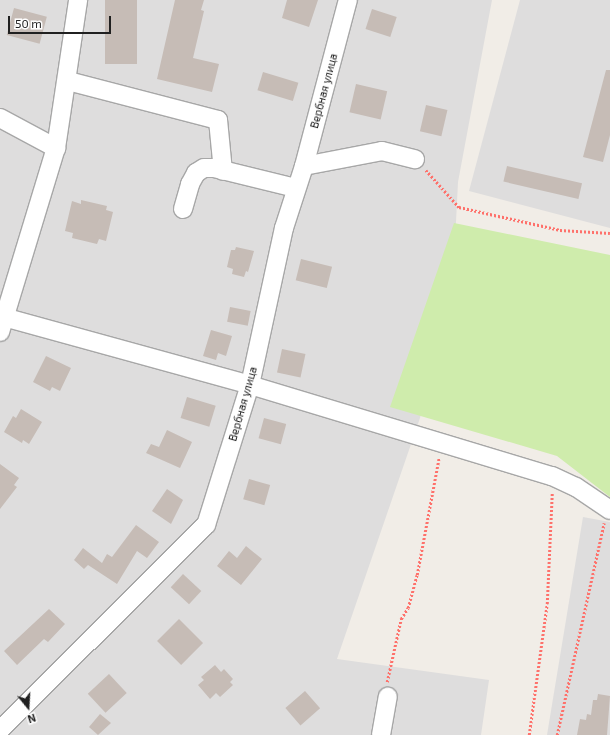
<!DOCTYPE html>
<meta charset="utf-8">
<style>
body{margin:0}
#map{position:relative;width:610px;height:735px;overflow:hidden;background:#f1ede7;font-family:"Exo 2",sans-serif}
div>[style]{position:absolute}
.residential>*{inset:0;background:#dedddd}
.grass>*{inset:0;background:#cfecac}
.building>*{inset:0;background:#c6bcb6;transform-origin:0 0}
.path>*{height:2.5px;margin-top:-1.25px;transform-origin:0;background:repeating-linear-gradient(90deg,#fe716b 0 2px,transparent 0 4px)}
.roads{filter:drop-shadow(1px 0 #a7a7a7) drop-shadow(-1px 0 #a7a7a7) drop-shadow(0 1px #a7a7a7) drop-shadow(0 -1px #a7a7a7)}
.minor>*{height:18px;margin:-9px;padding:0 9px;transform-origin:9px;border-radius:9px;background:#fff}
span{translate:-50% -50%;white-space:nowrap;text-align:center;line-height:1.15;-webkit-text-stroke:4px #fff;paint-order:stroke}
.street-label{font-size:11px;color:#202020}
.north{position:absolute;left:8px;top:687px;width:40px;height:40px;-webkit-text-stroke:3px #fff;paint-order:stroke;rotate:162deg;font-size:11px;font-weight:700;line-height:16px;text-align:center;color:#202020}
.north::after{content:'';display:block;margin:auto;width:14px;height:18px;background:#202020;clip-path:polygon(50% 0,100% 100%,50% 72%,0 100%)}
.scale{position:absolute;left:8px;top:16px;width:103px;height:18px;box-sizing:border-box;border:2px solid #202020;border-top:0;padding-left:5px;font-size:12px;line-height:14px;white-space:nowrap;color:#202020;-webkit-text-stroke:3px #fff;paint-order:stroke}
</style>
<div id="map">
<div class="residential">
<div style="clip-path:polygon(0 0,492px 0,458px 182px,453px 282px,420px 418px,337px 659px,489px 680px,481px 735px,0 735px)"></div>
<div style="clip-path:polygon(520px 0,610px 0,610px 228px,469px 191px)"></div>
<div style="clip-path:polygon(583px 517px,610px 522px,610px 735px,547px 735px)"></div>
</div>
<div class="grass">
<div style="clip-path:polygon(454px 223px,610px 255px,610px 497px,557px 456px,390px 407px)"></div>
</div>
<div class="building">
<div style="left:105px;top:0;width:32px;height:64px"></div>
<div style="clip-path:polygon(175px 0,204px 0,201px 10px,204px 11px,193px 58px,219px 64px,212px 92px,157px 79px)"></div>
<div style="clip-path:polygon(287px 0,318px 0,309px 27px,282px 18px)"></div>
<div style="left:14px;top:8px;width:34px;height:28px;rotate:15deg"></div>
<div style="left:372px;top:9px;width:26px;height:21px;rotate:18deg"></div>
<div style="clip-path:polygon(606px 70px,610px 70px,610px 135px,603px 162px,583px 157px)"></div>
<div style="left:263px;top:72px;width:37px;height:19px;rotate:17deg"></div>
<div style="left:356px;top:84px;width:32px;height:29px;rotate:13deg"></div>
<div style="left:426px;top:105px;width:22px;height:27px;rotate:13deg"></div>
<div style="left:507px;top:166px;width:77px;height:16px;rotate:13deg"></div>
<div style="clip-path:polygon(81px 200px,107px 206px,106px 210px,113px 212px,106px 241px,99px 239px,97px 244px,72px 238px,73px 233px,65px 231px,72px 201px,81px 204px)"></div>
<div style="clip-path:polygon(236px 247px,254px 251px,248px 272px,246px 271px,244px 277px,232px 274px,233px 269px,227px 267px,231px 250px,235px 250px)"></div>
<div style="left:301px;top:259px;width:32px;height:22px;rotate:14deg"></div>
<div style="left:230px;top:307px;width:21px;height:15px;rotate:11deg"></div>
<div style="clip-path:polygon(211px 330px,232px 336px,226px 356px,218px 353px,216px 360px,203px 356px)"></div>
<div style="left:282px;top:349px;width:24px;height:24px;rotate:12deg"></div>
<div style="clip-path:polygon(46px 356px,71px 368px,60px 391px,52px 387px,50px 391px,33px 382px)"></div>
<div style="left:187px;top:397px;width:30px;height:22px;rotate:17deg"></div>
<div style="clip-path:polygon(21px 409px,42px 422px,29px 444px,23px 440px,22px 443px,4px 432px,13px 416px,16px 418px)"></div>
<div style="left:264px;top:418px;width:23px;height:21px;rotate:15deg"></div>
<div style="clip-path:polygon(167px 430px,192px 442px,180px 468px,146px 453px,151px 444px,159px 447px)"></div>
<div style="clip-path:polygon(0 464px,19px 478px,14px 485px,17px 487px,0 509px)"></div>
<div style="left:249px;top:479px;width:22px;height:21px;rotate:16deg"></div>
<div style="clip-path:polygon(167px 489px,183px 500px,171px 524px,152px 511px)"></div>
<div style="clip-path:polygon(136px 525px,159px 542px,147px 558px,137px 551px,117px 584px,88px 565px,84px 569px,74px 560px,83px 548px,102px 563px,107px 554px,112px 557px)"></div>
<div style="clip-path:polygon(246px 546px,262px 559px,241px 585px,217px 566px,229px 551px,237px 558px)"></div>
<div style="left:183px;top:574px;width:25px;height:18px;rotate:43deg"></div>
<div style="clip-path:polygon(49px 609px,65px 624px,48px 642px,44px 639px,17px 665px,4px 651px)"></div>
<div style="left:179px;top:619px;width:34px;height:31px;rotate:45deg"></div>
<div style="clip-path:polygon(215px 665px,221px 672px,224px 669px,233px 679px,230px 682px,233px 685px,220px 697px,216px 693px,210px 699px,198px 685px,204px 680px,201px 677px)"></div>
<div style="left:109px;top:674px;width:26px;height:29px;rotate:47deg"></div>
<div style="left:305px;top:691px;width:23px;height:26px;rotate:49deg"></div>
<div style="clip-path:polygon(598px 694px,610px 696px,607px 735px,577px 735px,580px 719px,586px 720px,587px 714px,591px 715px,593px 700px,597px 700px)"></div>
<div style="clip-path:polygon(100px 714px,111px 723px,98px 735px,89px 727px)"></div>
</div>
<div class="path">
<div style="left:426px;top:170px;width:50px;rotate:48.3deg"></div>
<div style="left:459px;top:207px;width:104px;rotate:12.8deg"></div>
<div style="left:560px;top:230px;width:50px;rotate:3.4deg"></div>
<div style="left:387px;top:682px;width:65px;rotate:-77.5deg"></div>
<div style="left:401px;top:619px;width:13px;rotate:-58deg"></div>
<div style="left:408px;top:608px;width:34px;rotate:-75deg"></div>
<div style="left:417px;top:575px;width:119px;rotate:-79.4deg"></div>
<div style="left:529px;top:735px;width:132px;rotate:-82.2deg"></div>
<div style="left:547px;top:604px;width:111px;rotate:-87.4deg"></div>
<div style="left:557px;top:735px;width:217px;rotate:-77.5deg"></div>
</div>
<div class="roads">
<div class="minor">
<div style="left:68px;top:81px;width:155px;rotate:14.6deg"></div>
<div style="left:218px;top:120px;width:51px;rotate:84.4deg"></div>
<div style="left:0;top:118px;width:64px;rotate:28.2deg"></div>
<div style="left:304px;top:166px;width:79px;rotate:-10.9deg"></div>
<div style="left:382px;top:151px;width:34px;rotate:14deg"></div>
<div style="left:183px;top:209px;width:26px;rotate:-74deg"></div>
<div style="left:190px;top:184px;width:13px;rotate:-61deg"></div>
<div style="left:196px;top:173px;width:9px;rotate:-32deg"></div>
<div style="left:204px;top:168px;width:10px"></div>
<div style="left:214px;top:168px;width:84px;rotate:13.7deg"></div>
<div style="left:0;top:316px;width:259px;rotate:15.4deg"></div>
<div style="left:250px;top:385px;width:315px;rotate:16.8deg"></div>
<div style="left:552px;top:476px;width:26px;rotate:25deg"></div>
<div style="left:576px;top:487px;width:41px;rotate:34.1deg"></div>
<div style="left:0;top:332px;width:192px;rotate:-73.1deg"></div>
<div style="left:56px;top:148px;width:150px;rotate:-81.5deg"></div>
<div style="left:0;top:730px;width:291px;rotate:-44.9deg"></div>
<div style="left:206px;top:525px;width:147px;rotate:-72.6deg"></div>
<div style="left:250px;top:385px;width:161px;rotate:-77.8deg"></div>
<div style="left:284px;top:228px;width:65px;rotate:-72.1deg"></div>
<div style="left:304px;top:166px;width:172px;rotate:-75.2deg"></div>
<div style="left:381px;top:735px;width:39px;rotate:-80deg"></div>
</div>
</div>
<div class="street-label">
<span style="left:324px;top:91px;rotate:-75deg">Вербная улица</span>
<span style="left:243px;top:404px;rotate:-74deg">Вербная улица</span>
</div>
<div class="north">N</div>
<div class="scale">50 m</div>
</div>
